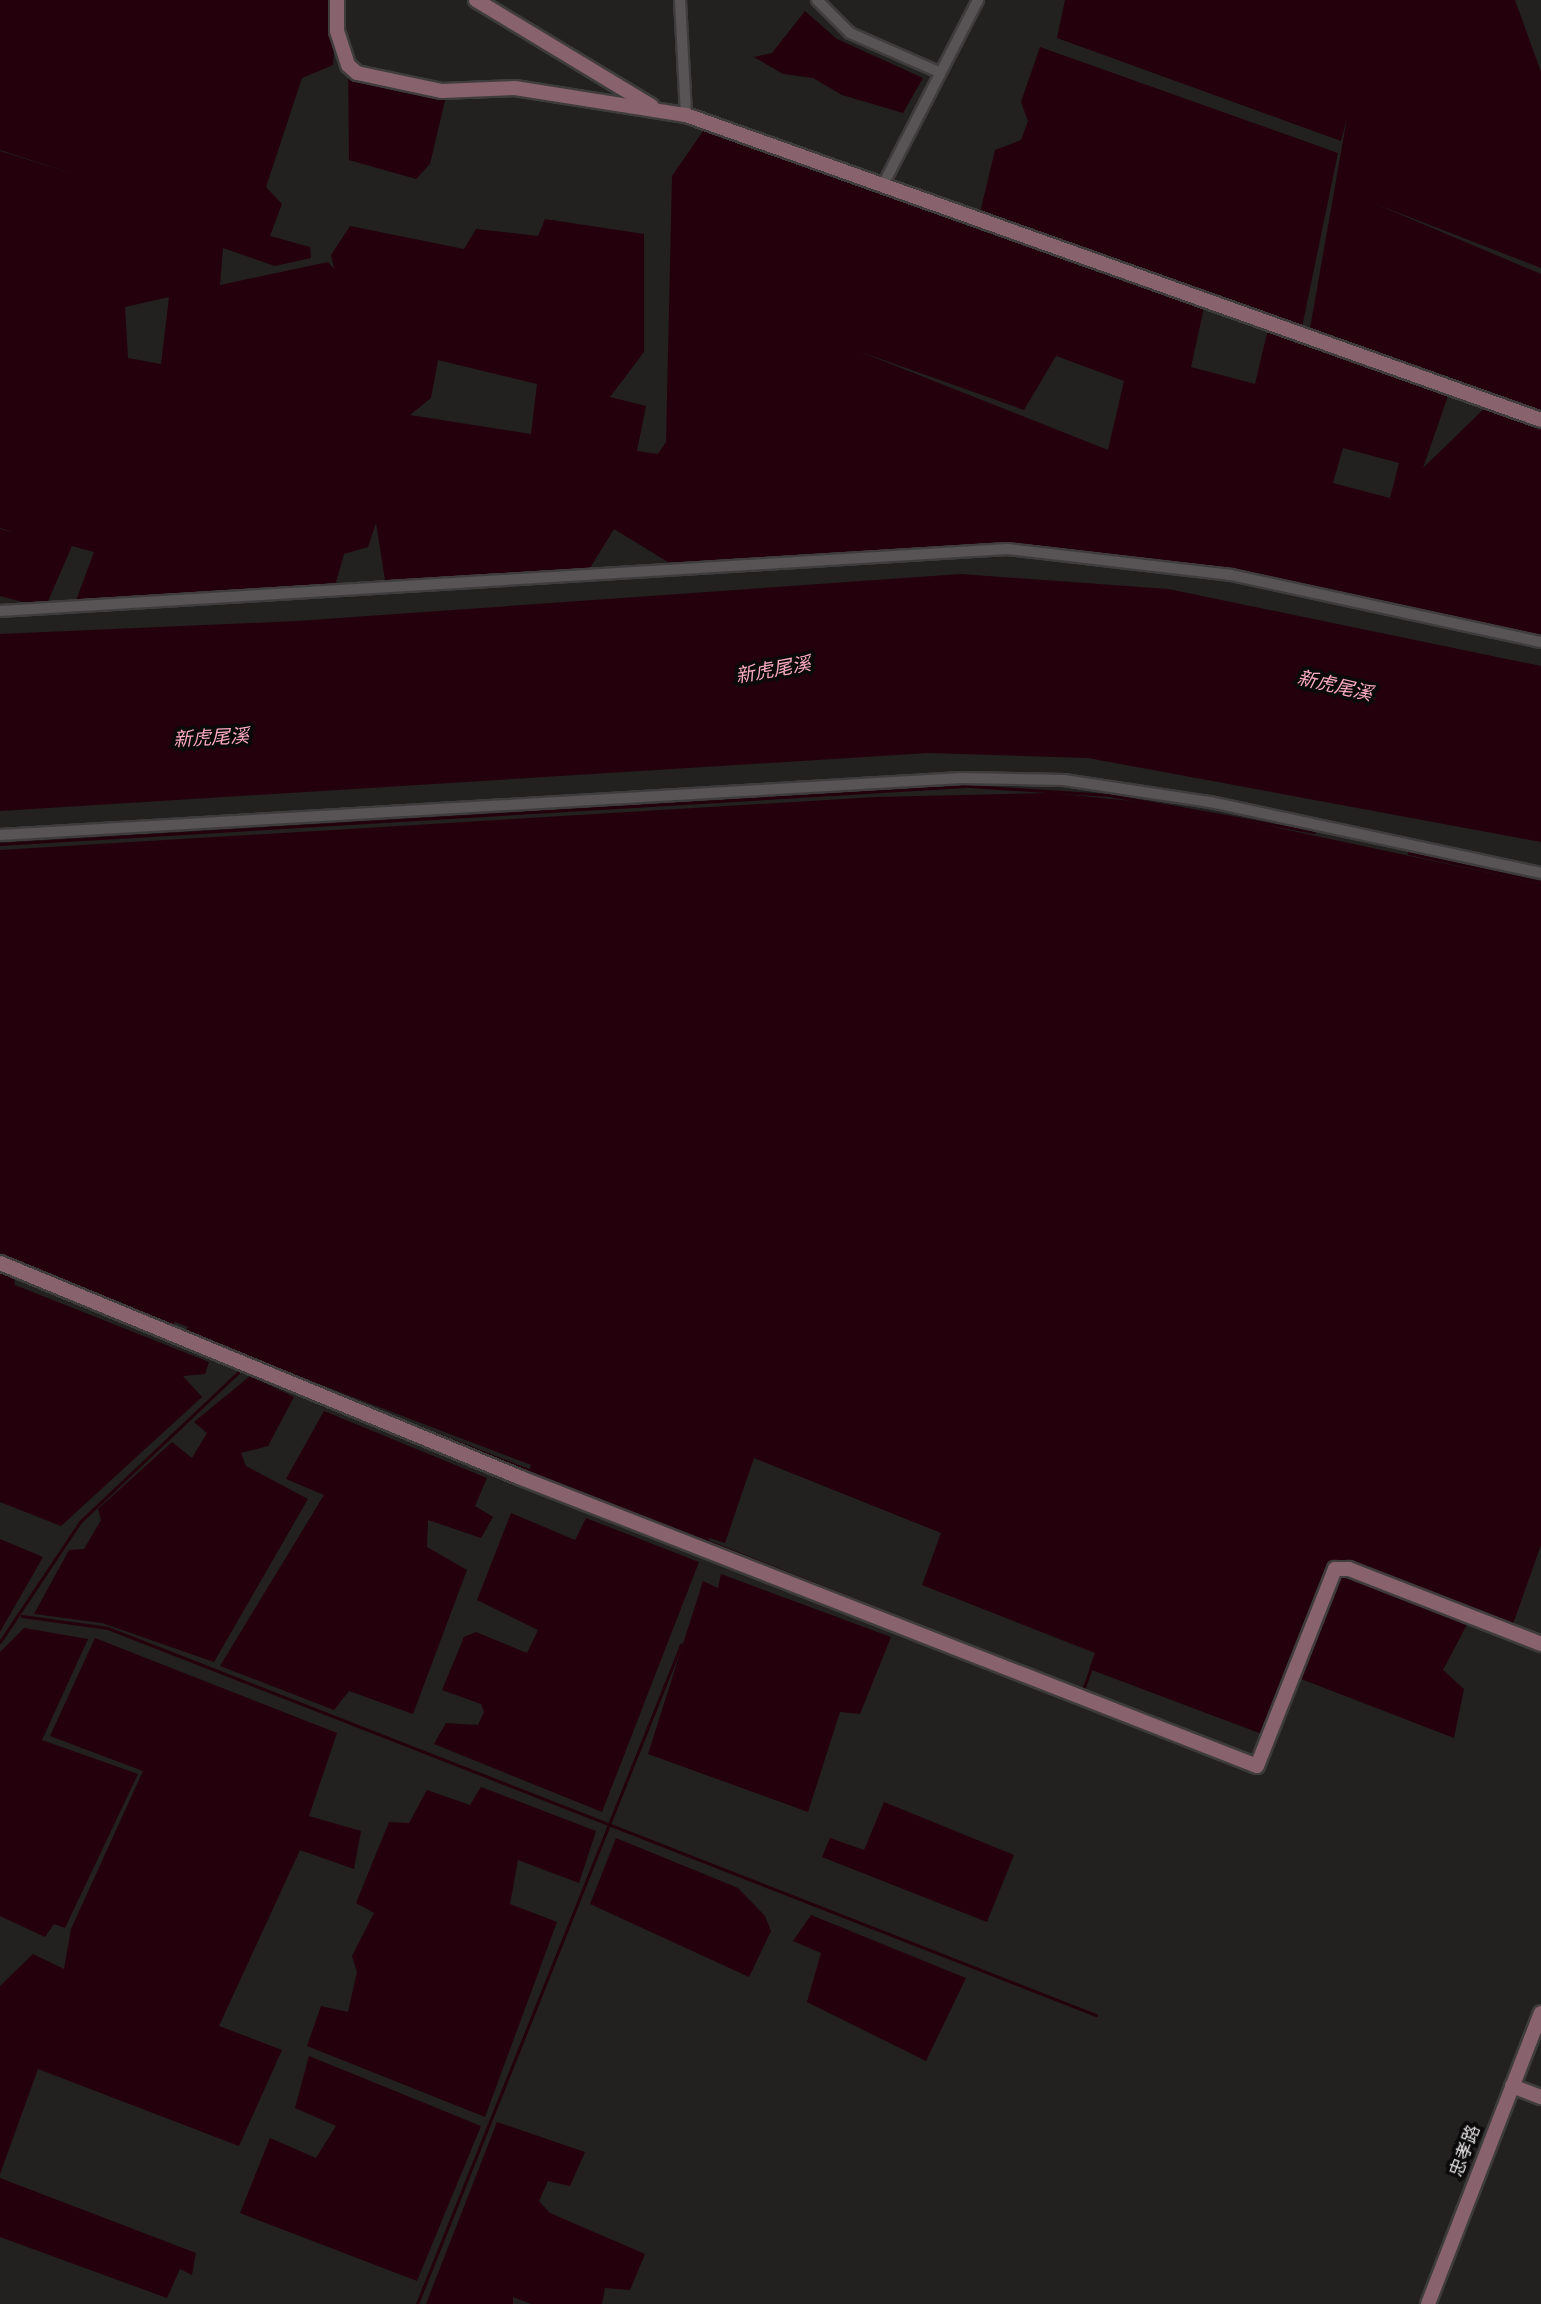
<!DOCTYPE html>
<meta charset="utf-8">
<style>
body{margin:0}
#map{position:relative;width:1541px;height:2304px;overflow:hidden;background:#232020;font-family:"Titillium Web","Noto Sans TC",sans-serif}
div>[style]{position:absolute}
.water>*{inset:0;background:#24000c}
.stream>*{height:2.5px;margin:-1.25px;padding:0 1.25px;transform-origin:1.25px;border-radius:1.25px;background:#24000c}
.roads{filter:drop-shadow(2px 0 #3f3c3d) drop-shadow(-2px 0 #3f3c3d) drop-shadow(0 2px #3f3c3d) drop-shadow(0 -2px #3f3c3d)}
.street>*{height:10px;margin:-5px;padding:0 5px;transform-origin:5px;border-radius:5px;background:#585455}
.secondary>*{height:14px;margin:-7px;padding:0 7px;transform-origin:7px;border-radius:7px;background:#88636e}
span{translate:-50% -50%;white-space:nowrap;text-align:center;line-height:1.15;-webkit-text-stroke:7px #0b0a0a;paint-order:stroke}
.street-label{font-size:18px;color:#e1dfdf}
.water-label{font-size:19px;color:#fcacc2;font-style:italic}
</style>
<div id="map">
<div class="water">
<div style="clip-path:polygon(evenodd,0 0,337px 0,333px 65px,302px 78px,266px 187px,282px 204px,270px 236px,310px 247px,311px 258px,275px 266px,223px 248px,220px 285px,328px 262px,334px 269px,331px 255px,350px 226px,464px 249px,476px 229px,538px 236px,545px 219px,644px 234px,644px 352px,610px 397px,646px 406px,637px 451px,658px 454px,666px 442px,672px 176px,710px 121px,979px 217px,995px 150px,1021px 140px,1028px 121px,1021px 102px,1040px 47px,1338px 153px,1301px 332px,1309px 334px,1347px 118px,1341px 141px,1057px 38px,1065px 0,1515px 0,1541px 72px,1541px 268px,1373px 203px,1541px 274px,1541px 642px,1089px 553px,944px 551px,676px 567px,614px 529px,587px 573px,386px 586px,376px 523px,368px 547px,344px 554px,334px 589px,74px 606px,94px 552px,72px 546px,45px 608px,0 596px,0 529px,16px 533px,0 528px,0 151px,83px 177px,0 150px,0 0,169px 297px,161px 364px,128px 358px,125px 307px,169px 297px,0 0,1206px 298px,1270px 321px,1255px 384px,1191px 367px,1206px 298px,0 0,858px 351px,1024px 410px,1056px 356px,1124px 381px,1108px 450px,858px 351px,0 0,438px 360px,537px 384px,531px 434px,410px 415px,431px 398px,438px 360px,0 0,1451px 387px,1491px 402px,1423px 468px,1451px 387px,0 0,1343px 448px,1399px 463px,1390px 498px,1333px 483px,1343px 448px)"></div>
<div style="clip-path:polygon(805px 11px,837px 39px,923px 78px,903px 113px,842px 95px,813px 78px,783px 74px,754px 57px,772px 53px)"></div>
<div style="clip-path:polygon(348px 65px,447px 92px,430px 164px,416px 179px,349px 160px)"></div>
<div style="clip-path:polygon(961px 574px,1168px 589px,1541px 666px,1541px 842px,1088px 758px,928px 753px,0 811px,0 634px,297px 621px)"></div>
<div style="clip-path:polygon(1052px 793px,1171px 805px,1541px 884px,1541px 1545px,1512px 1627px,1471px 1617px,1443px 1670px,1464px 1689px,1454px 1738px,1296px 1677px,1270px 1737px,1089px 1669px,1095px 1653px,922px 1585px,941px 1533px,754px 1458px,725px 1543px,710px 1538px,707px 1544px,528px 1474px,531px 1465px,185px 1333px,188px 1327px,175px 1322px,172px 1328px,0 1253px,0 850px,876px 797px)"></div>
<div style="clip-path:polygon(0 1271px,14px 1277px,15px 1285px,209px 1362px,205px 1374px,183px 1376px,202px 1397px,61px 1526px,0 1502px)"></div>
<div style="clip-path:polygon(250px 1376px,294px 1397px,268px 1446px,241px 1453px,246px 1466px,308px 1499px,214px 1662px,102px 1623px,34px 1614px,69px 1550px,84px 1549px,101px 1520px,98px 1509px,172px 1442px,192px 1458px,207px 1433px,194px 1422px)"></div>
<div style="clip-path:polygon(324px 1411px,487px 1478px,475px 1506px,493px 1517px,481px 1538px,428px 1520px,427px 1547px,467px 1570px,413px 1714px,349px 1691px,334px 1710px,220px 1666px,324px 1495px,286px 1479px)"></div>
<div style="clip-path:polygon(511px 1513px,575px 1540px,586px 1518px,699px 1562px,602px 1812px,434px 1744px,446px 1723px,478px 1725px,484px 1712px,481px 1704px,442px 1690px,464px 1637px,476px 1632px,527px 1653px,538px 1630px,477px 1600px)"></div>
<div style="clip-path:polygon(0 1539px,43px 1557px,0 1632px)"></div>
<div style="clip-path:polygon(721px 1574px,891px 1637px,860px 1714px,840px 1712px,808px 1812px,648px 1754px,703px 1581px,718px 1588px)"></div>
<div style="clip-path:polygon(24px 1628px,88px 1639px,42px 1740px,138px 1774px,65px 1928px,54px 1924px,45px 1937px,0 1916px,0 1652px)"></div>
<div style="clip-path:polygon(95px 1638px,337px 1733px,309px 1816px,361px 1831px,354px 1869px,300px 1850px,219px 2026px,282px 2050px,239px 2146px,38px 2069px,0 2174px,0 1986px,33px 1954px,64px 1969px,71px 1929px,143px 1771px,50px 1736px)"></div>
<div style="clip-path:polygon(481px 1787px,596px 1831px,579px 1883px,518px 1860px,510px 1904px,557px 1922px,485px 2117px,307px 2046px,321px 2006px,348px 2012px,357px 1972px,352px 1956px,374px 1913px,356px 1903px,389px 1822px,409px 1823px,427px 1790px,470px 1805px)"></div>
<div style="clip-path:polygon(884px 1802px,1014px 1855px,987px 1922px,822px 1857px,830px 1838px,864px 1850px)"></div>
<div style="clip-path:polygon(616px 1838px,738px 1888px,765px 1916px,771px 1931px,749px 1977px,590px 1904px)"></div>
<div style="clip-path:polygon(811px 1915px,966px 1978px,926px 2061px,807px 2002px,821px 1953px,793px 1941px)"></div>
<div style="clip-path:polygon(309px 2056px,481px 2126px,417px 2281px,240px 2213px,270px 2138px,316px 2158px,336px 2126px,295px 2108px)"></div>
<div style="clip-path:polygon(497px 2122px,585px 2152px,570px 2186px,548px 2181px,539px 2201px,550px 2213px,645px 2254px,630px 2290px,605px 2288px,602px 2304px,531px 2304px,513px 2297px,513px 2304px,426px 2304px)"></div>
<div style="clip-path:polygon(0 2178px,196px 2253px,192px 2275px,180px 2269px,167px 2298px,0 2237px)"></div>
</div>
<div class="stream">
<div style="left:0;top:844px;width:971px;rotate:-3.43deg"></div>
<div style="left:969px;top:786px;width:140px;rotate:3.7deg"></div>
<div style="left:1109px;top:795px;width:208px;rotate:10.2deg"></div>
<div style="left:1409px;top:853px;width:135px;rotate:12.4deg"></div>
<div style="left:323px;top:1389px;width:224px;rotate:21.5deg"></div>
<div style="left:707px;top:1541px;width:404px;rotate:21.6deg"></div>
<div style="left:1083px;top:1690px;width:23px;rotate:-70deg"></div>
<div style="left:22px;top:1616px;width:87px;rotate:7.9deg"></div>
<div style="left:108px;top:1628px;width:1061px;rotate:21.39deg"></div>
<div style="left:0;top:1642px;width:144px;rotate:-56.3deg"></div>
<div style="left:80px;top:1522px;width:221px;rotate:-43.4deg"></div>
<div style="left:417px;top:2304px;width:710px;rotate:-68.17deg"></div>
</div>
<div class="roads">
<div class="street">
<div style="left:680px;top:0;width:115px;rotate:87deg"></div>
<div style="left:817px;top:0;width:47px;rotate:45deg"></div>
<div style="left:850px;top:33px;width:97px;rotate:23.7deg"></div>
<div style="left:884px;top:183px;width:206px;rotate:-62.8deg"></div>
<div style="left:0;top:611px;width:1009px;rotate:-3.52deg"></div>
<div style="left:1007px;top:549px;width:226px;rotate:6.6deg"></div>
<div style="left:1231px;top:575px;width:317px;rotate:12.2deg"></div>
<div style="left:0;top:835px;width:963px;rotate:-3.39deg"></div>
<div style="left:961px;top:778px;width:103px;rotate:1.1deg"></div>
<div style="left:1064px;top:780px;width:148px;rotate:8.6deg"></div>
<div style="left:1210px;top:802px;width:339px;rotate:12.1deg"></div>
</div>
<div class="secondary">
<div style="left:337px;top:0;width:31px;rotate:90deg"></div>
<div style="left:337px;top:31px;width:36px;rotate:72deg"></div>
<div style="left:348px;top:65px;width:12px;rotate:42deg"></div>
<div style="left:357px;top:73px;width:87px;rotate:12deg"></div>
<div style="left:442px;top:91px;width:73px;rotate:-2.4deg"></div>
<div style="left:515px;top:88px;width:173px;rotate:9deg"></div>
<div style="left:686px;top:115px;width:908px;rotate:19.63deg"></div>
<div style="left:476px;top:0;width:205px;rotate:31.1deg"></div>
<div style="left:0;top:1263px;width:564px;rotate:22.42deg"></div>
<div style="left:521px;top:1478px;width:790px;rotate:21.37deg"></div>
<div style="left:1257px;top:1766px;width:212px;rotate:-68.4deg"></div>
<div style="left:1335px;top:1569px;width:14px"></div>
<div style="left:1349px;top:1569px;width:206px;rotate:21.3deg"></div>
<div style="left:1512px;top:2086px;width:31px;rotate:21deg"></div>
<div style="left:1428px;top:2304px;width:312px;rotate:-68.8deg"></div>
</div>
</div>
<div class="street-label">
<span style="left:1465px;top:2151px;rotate:-69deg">忠孝路</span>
</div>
<div class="water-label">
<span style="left:773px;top:669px;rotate:-10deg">新虎尾溪</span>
<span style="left:1335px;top:685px;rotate:13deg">新虎尾溪</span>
<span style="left:211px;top:737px;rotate:-3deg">新虎尾溪</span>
</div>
</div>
